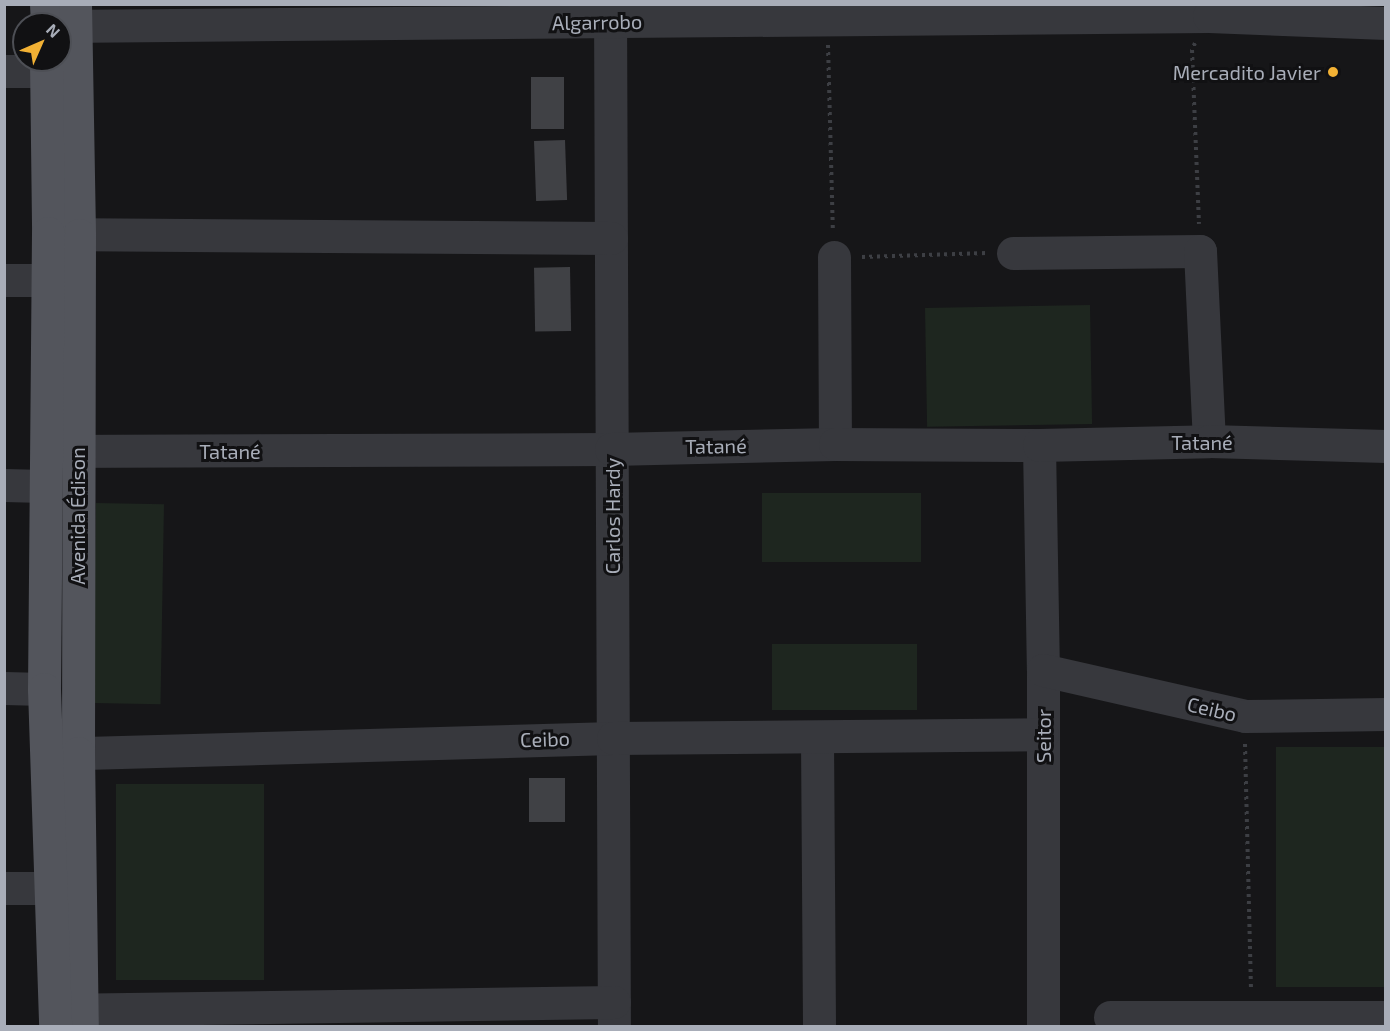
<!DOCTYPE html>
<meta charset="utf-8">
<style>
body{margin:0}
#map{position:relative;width:1390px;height:1031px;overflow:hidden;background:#161618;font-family:"Exo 2",sans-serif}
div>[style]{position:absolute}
.green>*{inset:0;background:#1e261f;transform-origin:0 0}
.building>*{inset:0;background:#404145;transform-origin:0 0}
.path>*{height:4px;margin-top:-2px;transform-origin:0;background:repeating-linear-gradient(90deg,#3d3f44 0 3px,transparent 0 7.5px)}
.minor>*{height:33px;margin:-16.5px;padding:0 16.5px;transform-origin:16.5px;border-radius:16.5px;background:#37383d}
.major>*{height:33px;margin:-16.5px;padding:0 16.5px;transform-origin:16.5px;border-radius:16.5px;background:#53555c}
.dots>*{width:16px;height:16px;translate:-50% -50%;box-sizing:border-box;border:3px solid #111113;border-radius:50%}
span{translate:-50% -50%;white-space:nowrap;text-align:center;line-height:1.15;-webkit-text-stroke:6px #111113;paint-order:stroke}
.street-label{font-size:20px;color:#a8adb8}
.poi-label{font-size:20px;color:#a8adb8}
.right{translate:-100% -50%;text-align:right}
.frame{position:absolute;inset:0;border:6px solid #a8adb8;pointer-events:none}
.north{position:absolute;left:12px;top:12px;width:60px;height:60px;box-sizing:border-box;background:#111113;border:2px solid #4d4f55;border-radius:50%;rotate:45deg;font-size:16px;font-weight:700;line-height:24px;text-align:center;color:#a8adb8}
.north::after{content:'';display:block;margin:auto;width:21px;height:27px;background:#f2b134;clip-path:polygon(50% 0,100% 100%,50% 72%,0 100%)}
</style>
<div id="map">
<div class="green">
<div style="left:1090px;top:305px;width:119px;height:165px;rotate:89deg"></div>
<div style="left:921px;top:493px;width:69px;height:159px;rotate:90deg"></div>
<div style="left:96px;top:503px;width:68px;height:200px;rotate:1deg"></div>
<div style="left:772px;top:644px;width:145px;height:66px"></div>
<div style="left:1276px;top:747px;width:109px;height:240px"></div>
<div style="left:116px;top:784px;width:148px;height:196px"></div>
</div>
<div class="building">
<div style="left:531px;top:77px;width:33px;height:52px"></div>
<div style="left:565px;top:140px;width:60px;height:31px;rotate:88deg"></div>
<div style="left:570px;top:267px;width:64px;height:36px;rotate:89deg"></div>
<div style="left:529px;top:778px;width:36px;height:44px"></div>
</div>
<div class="path">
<div style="left:1195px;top:43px;width:8px;rotate:113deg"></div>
<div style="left:1192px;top:50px;width:174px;rotate:87.7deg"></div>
<div style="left:828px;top:45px;width:185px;rotate:88.5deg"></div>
<div style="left:862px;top:257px;width:125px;rotate:-1.8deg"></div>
<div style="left:1245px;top:744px;width:245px;rotate:88.6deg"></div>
</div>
<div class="minor">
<div style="left:610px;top:4px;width:1022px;rotate:89.78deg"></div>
<div style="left:60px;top:26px;width:1149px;rotate:-0.5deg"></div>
<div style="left:1209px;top:16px;width:177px;rotate:2.3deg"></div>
<div style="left:4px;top:71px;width:42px"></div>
<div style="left:51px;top:234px;width:560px;rotate:0.41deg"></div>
<div style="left:1013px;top:253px;width:187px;rotate:-0.6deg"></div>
<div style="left:1200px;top:251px;width:190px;rotate:87.3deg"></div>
<div style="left:834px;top:257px;width:187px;rotate:89.7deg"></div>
<div style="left:4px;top:280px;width:43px"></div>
<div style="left:1039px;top:445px;width:225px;rotate:89deg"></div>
<div style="left:1043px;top:670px;width:356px;rotate:90deg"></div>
<div style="left:50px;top:451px;width:561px;rotate:-0.2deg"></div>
<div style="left:611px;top:449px;width:224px;rotate:-1.3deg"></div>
<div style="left:835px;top:444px;width:204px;rotate:0.3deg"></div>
<div style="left:1039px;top:445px;width:170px;rotate:-1.3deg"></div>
<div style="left:1209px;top:441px;width:177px;rotate:1.6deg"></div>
<div style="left:4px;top:485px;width:40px;rotate:1.4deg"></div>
<div style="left:1043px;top:670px;width:207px;rotate:12.8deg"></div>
<div style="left:1245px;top:716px;width:141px;rotate:-0.8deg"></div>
<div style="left:4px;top:688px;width:40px;rotate:1.4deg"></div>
<div style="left:817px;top:738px;width:288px;rotate:89.6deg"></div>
<div style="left:49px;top:754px;width:564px;rotate:-1.62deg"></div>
<div style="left:613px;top:738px;width:429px;rotate:-0.5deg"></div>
<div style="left:4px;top:888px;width:47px"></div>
<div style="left:55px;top:1010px;width:559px;rotate:-0.82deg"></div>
<div style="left:1110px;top:1017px;width:276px"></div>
</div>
<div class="major">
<div style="left:46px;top:4px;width:20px;rotate:87deg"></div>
<div style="left:75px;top:4px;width:231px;rotate:89deg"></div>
<div style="left:79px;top:235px;width:518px;rotate:90.11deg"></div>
<div style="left:78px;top:753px;width:273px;rotate:89.2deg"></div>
<div style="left:46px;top:60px;width:173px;rotate:89.3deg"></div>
<div style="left:48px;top:233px;width:456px;rotate:90.5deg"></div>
<div style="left:44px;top:689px;width:337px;rotate:88.1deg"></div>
</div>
<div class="dots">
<div style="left:1333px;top:72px;background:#f2b134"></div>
</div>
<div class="street-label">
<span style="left:597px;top:22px;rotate:-1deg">Algarrobo</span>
<span style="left:1202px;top:442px">Tatané</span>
<span style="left:716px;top:446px;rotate:-1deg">Tatané</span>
<span style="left:230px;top:451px">Tatané</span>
<span style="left:77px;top:516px;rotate:-90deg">Avenida Édison</span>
<span style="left:612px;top:516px;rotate:-90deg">Carlos Hardy</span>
<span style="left:1212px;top:709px;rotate:13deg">Ceibo</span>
<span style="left:1043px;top:736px;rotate:-90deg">Seitor</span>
<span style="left:545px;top:739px;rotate:-2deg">Ceibo</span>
</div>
<div class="poi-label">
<span class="right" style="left:1321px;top:72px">Mercadito Javier</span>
</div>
<div class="frame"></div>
<div class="north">N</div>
</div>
